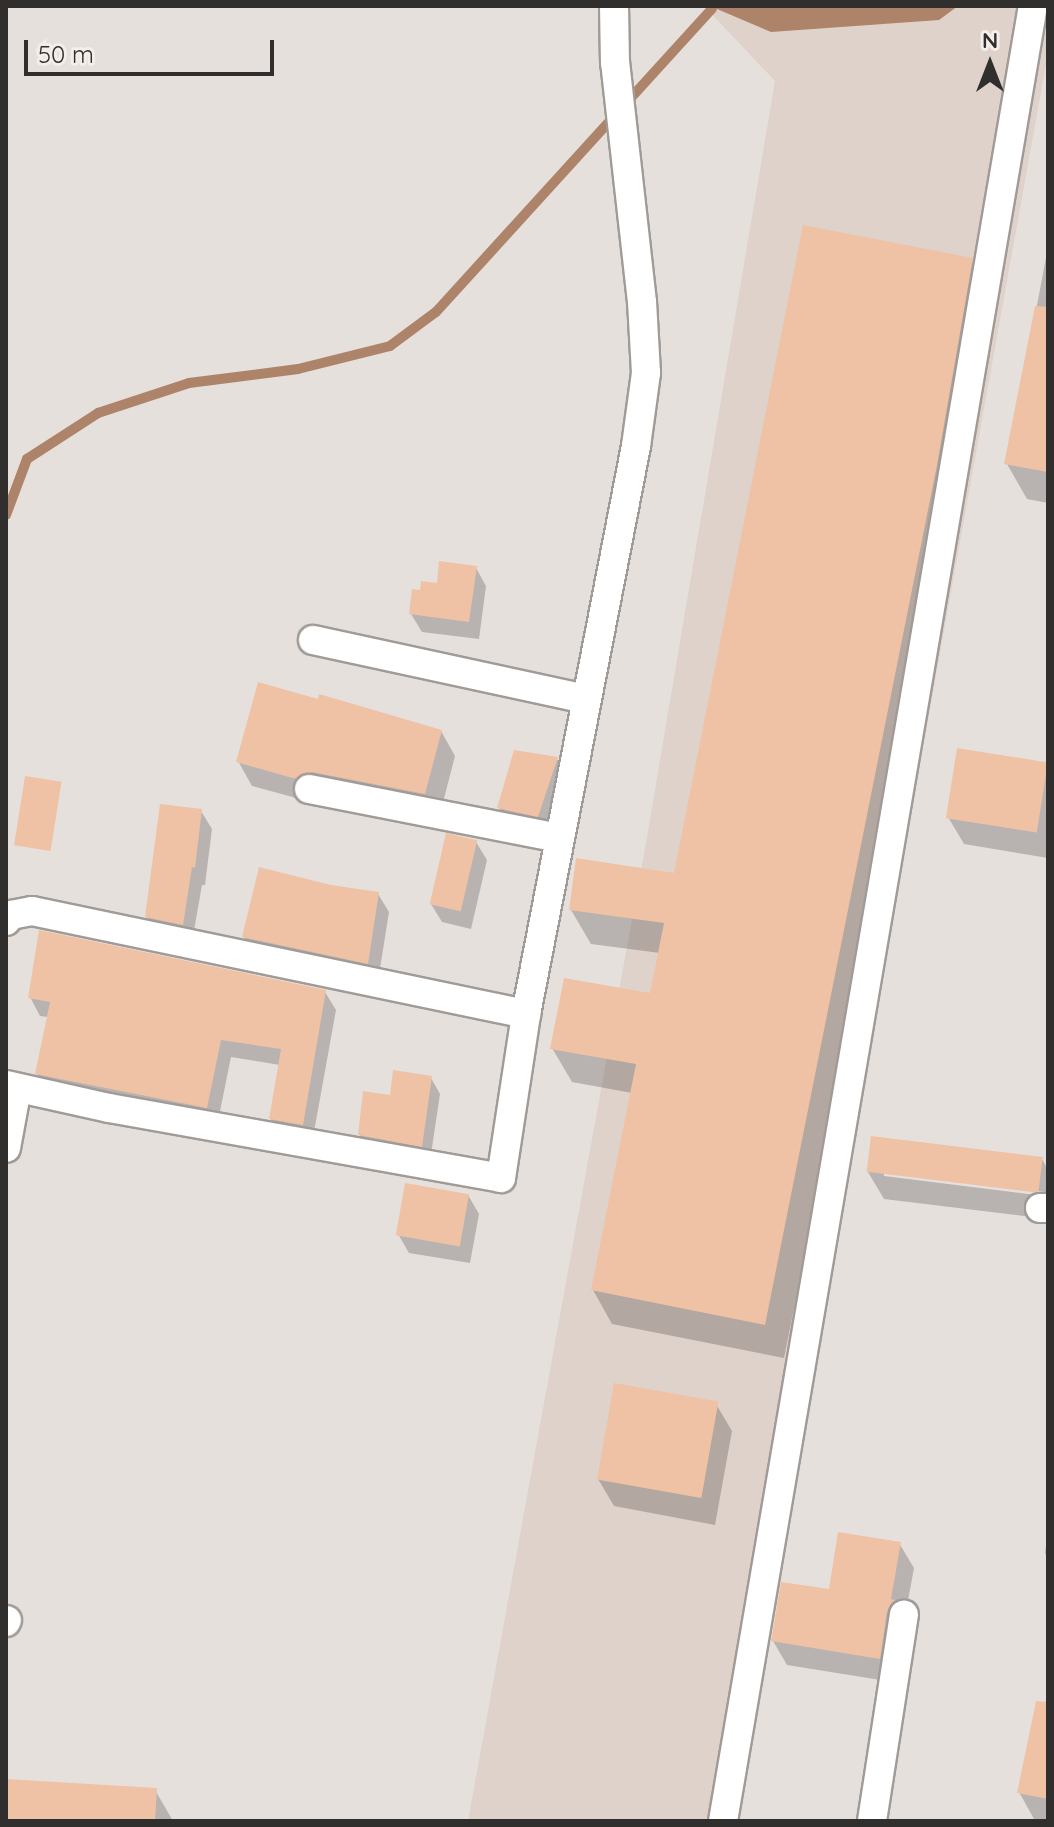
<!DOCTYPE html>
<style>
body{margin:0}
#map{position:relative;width:1054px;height:1827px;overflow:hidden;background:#e6e0dc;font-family:Quicksand,sans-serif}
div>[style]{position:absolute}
.built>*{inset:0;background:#dfd2ca}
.water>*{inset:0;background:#ad8369}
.shadow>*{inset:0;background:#0003}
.stream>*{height:10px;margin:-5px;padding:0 5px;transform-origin:5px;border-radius:5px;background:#ad8369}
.building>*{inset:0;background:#efc2a6;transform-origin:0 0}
.roads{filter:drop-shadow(2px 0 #a19b97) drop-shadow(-2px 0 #a19b97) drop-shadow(0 2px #a19b97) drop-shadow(0 -2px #a19b97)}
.street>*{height:28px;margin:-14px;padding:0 14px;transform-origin:14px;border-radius:14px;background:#fff}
span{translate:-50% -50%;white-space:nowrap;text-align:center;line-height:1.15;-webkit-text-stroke:8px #f4edea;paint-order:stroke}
.frame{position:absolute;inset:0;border:8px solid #312f2d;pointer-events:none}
.north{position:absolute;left:950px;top:24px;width:80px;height:80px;-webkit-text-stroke:6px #f4edea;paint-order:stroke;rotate:0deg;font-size:22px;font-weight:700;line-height:32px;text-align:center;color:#312f2d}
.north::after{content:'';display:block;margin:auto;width:28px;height:36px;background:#312f2d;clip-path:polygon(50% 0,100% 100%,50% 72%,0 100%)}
.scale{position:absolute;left:24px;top:40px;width:250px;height:36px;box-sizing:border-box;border:4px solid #312f2d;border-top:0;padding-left:10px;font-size:24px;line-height:28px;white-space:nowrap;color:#312f2d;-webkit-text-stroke:6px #f4edea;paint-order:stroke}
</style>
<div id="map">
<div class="built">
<div style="clip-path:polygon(704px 6px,1048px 6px,1048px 53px,730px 1821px,468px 1821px,647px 837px,775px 81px)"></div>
</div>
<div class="water">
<div style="clip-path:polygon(710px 6px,958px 6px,939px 20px,771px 32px)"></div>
</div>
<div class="shadow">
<div style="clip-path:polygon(1048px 247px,1048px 503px,1027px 499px,1007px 464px)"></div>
<div style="clip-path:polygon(971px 260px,991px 294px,956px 500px,784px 1358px,612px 1324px,593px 1290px,632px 1093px,572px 1082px,552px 1048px,651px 996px,660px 953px,591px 944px,571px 910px,676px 875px)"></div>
<div style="clip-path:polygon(476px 568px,486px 586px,479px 639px,422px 632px,411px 614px,422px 592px)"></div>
<div style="clip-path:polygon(321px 696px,441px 731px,455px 756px,439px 818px,311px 802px,252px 786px,238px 761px,319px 702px)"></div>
<div style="clip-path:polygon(557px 759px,568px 777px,548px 834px,509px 826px,499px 808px)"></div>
<div style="clip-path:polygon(1048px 765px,1048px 858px,964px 844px,948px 817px)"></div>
<div style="clip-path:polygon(201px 811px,212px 829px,205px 885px,202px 885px,192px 942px,158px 935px,147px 917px)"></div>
<div style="clip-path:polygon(476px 842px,487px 860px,471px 929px,442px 922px,431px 904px)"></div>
<div style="clip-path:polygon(331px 887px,378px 894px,389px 912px,378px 981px,255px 955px,244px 937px)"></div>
<div style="clip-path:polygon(325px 992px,336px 1010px,312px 1143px,282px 1137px,271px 1119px,280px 1065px,231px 1057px,217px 1126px,47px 1092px,37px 1074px,48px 1017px,40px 1016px,30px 997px)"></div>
<div style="clip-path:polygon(431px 1078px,440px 1094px,430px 1161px,369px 1150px,360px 1135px,391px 1097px)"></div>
<div style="clip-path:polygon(evenodd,1042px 1159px,1048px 1170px,1048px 1219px,884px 1199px,868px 1172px,1042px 1159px,884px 1172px,1044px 1192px,1044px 1196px,884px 1176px,884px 1172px)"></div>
<div style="clip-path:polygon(468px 1195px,479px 1214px,470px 1263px,409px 1253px,398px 1234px)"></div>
<div style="clip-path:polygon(716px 1404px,732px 1431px,715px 1525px,614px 1506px,598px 1479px)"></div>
<div style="clip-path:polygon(1048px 1533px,1048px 1558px,1045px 1553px)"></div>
<div style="clip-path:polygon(899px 1543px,914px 1568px,893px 1682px,787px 1665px,773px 1641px,831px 1592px)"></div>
<div style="clip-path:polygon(1048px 1737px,1048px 1821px,1043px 1821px,1034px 1819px,1019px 1792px)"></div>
<div style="clip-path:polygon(6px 1781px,155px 1790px,173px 1821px,6px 1821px)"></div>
</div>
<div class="stream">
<div style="left:6px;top:515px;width:60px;rotate:-69.4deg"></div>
<div style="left:27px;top:459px;width:85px;rotate:-32.9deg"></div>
<div style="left:98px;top:413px;width:96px;rotate:-18.2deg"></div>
<div style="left:189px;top:383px;width:110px;rotate:-7.3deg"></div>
<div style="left:298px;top:369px;width:95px;rotate:-14deg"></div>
<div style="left:390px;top:346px;width:57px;rotate:-36.5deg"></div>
<div style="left:436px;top:312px;width:410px;rotate:-47.7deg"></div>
</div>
<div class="building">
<div style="clip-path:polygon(803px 225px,973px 258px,937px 465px,765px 1325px,591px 1290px,636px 1064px,550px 1049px,564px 978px,650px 993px,664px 923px,569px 910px,576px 858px,674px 873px)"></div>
<div style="clip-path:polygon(1035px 306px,1048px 307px,1048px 472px,1004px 464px)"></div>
<div style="clip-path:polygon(439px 561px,477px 566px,469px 622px,409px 614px,412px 589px,420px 590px,421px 581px,437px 583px)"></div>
<div style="clip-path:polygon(258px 682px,318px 699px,319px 694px,442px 730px,425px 794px,312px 772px,296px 779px,236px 762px)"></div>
<div style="left:957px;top:748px;width:92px;height:71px;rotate:9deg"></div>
<div style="clip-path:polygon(514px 750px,558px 757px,538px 817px,497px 808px)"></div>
<div style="left:25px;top:776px;width:37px;height:70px;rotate:9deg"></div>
<div style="clip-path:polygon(160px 804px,202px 809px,195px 868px,192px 867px,183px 925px,145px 917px)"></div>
<div style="left:446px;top:833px;width:32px;height:73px;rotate:13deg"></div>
<div style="clip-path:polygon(259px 867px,331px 885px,379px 892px,368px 964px,242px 937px)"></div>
<div style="clip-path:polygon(39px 930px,326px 990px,303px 1125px,269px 1119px,281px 1049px,221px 1040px,207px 1108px,35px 1074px,50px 1002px,28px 998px)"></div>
<div style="clip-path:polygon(393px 1070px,432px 1076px,422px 1147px,358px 1135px,363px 1091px,390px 1095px)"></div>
<div style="left:871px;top:1136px;width:173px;height:36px;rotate:7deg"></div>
<div style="left:405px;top:1183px;width:65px;height:53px;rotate:10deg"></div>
<div style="left:614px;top:1383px;width:106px;height:98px;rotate:10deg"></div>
<div style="clip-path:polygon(838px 1532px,901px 1542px,891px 1599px,895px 1600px,887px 1611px,880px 1659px,771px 1641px,781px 1582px,829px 1589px)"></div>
<div style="clip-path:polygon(1036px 1701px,1048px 1702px,1048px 1799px,1017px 1793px)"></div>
<div style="clip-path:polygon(6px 1779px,157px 1788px,155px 1821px,6px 1821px)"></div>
</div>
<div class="roads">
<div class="street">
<div style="left:313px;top:640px;width:278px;rotate:12.2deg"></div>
<div style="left:309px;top:789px;width:255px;rotate:11.1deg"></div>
<div style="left:6px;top:921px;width:8px;rotate:-50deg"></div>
<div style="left:11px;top:915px;width:21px;rotate:-11deg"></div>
<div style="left:32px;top:911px;width:505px;rotate:11.78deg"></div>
<div style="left:6px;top:1085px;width:106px;rotate:12.6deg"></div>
<div style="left:109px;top:1108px;width:398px;rotate:10.1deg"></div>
<div style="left:501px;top:1178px;width:166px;rotate:-81.3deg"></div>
<div style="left:526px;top:1014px;width:579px;rotate:-79.04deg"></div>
<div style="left:636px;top:446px;width:74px;rotate:-82.2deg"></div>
<div style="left:646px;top:373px;width:71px;rotate:-93.2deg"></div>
<div style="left:642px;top:302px;width:241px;rotate:-96.4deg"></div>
<div style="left:615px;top:63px;width:57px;rotate:-91deg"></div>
<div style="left:6px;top:1148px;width:61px;rotate:-79.6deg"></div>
<div style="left:1040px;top:1208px;width:8px"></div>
<div style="left:6px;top:1622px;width:2px;rotate:-63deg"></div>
<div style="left:723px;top:1821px;width:1841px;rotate:-80.31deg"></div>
<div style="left:872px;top:1821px;width:209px;rotate:-81.2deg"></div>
</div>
</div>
<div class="frame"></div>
<div class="north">N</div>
<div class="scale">50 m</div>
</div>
